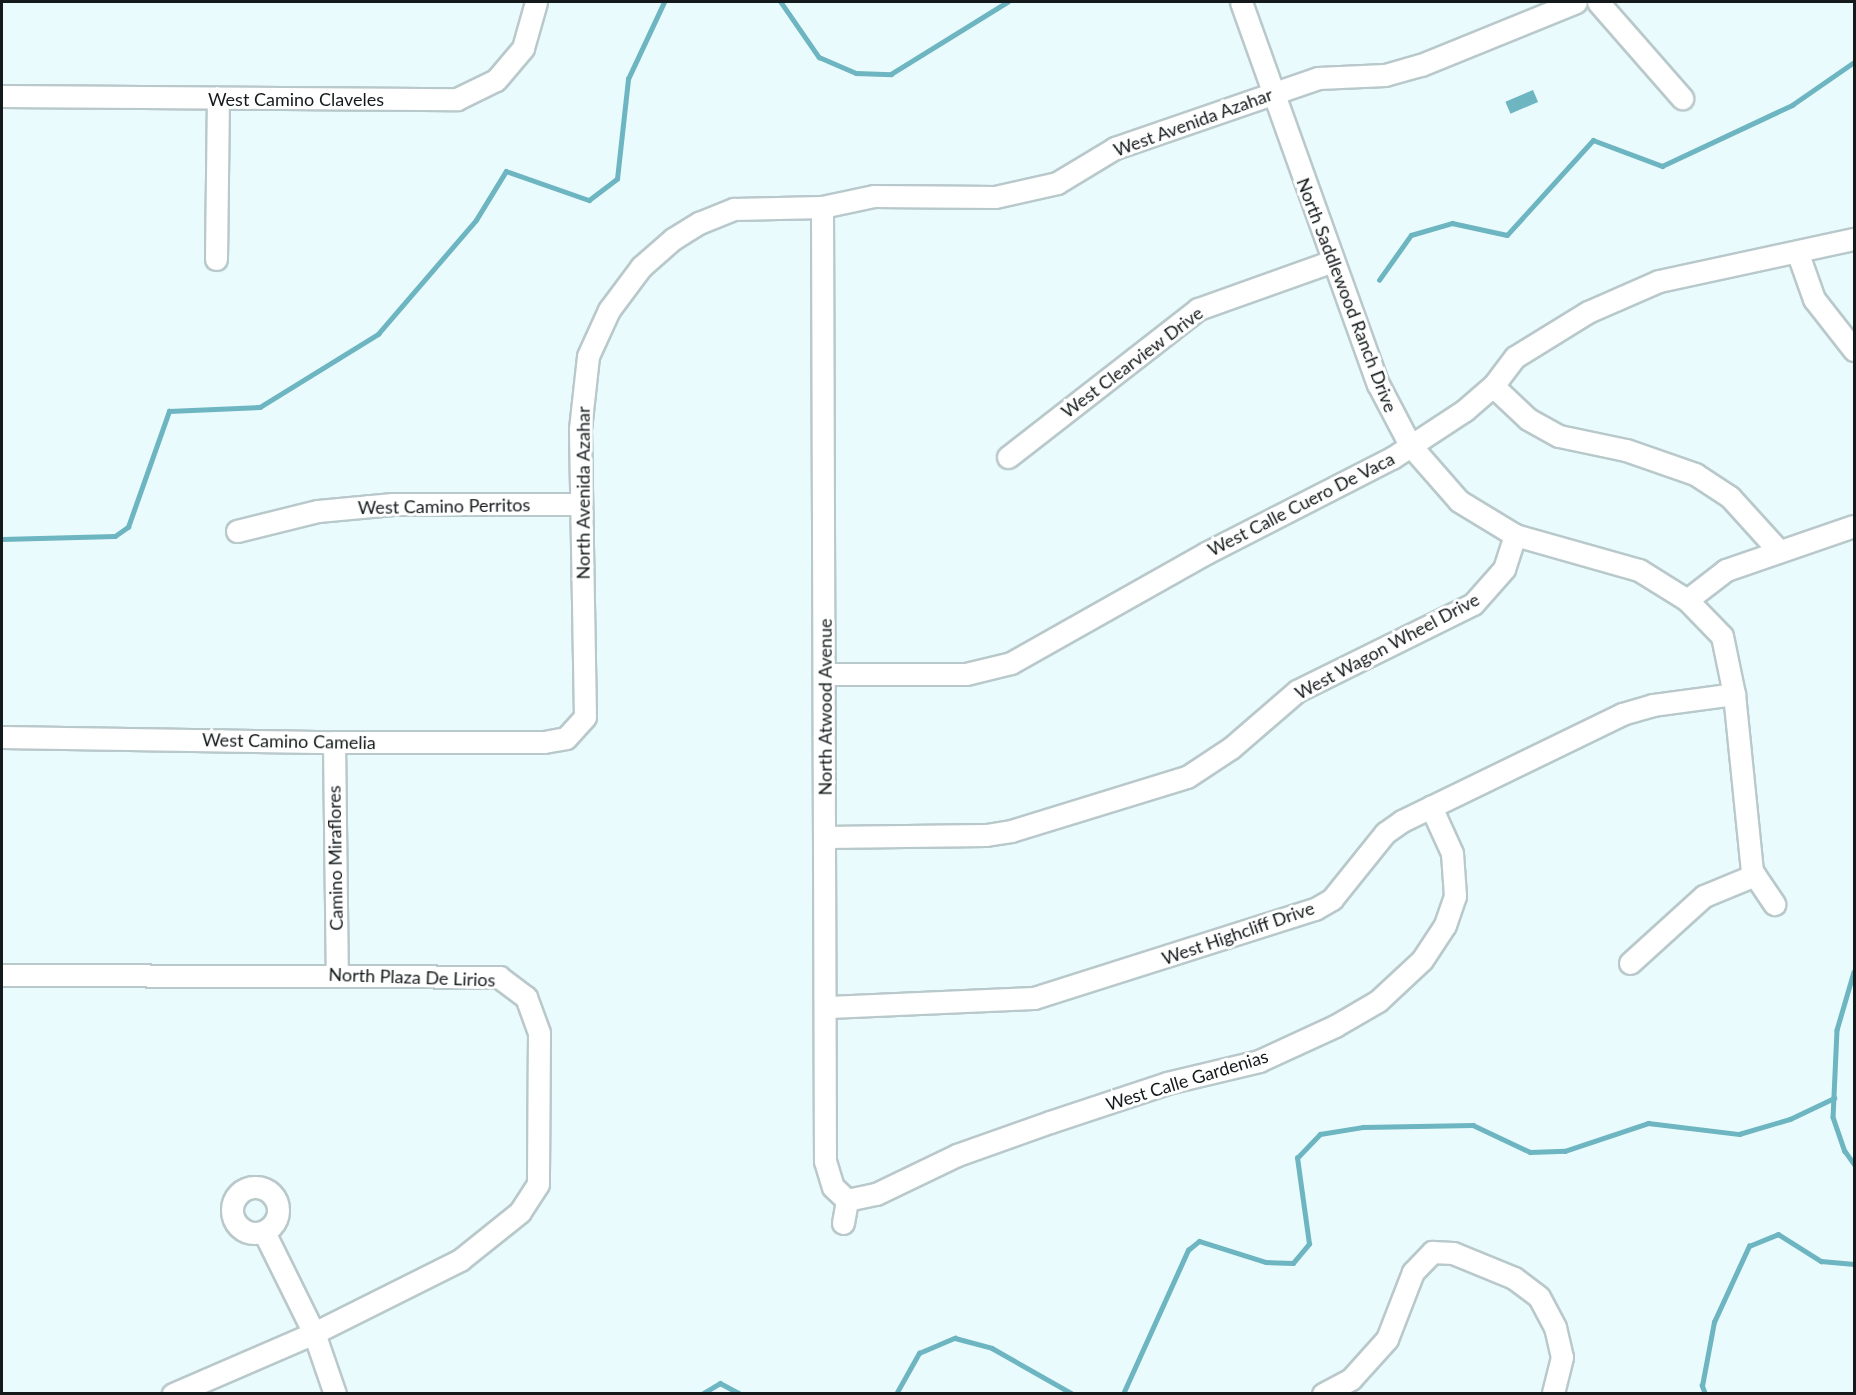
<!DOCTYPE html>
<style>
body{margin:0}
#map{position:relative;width:1856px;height:1395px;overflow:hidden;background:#eafbfd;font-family:Lato,sans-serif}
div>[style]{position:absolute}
.water>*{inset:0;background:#6cb5c1;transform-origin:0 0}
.stream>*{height:4.5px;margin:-2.25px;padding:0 2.25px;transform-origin:2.25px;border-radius:2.25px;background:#6cb5c1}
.roads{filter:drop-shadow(2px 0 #b9c9cb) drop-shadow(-2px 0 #b9c9cb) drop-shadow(0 2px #b9c9cb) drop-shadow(0 -2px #b9c9cb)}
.minor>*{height:21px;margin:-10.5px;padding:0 10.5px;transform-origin:10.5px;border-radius:10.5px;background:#fff}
.minor>.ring{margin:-10.5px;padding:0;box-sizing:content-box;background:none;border:21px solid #fff;border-radius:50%}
span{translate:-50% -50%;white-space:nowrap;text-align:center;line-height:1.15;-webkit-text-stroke:6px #fff;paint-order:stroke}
.street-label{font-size:18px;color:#141a1b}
.frame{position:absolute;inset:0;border:3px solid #141a1b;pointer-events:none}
</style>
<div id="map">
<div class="water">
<div style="left:1533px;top:90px;width:13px;height:30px;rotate:67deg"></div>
</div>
<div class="stream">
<div style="left:781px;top:2px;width:67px;rotate:55.4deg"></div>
<div style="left:819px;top:57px;width:40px;rotate:23.4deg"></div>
<div style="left:856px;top:73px;width:35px;rotate:2deg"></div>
<div style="left:891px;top:74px;width:137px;rotate:-31.8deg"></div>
<div style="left:1379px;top:280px;width:55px;rotate:-54.6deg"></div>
<div style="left:1411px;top:235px;width:43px;rotate:-16.3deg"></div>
<div style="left:1452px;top:223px;width:56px;rotate:12.3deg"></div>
<div style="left:1507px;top:235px;width:128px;rotate:-47.8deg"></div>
<div style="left:1593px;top:140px;width:74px;rotate:20.6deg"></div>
<div style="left:1662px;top:166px;width:144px;rotate:-25.1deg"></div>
<div style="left:1792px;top:105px;width:75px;rotate:-34.7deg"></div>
<div style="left:2px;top:539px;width:113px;rotate:-1.5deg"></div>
<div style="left:115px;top:536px;width:16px;rotate:-35deg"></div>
<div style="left:128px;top:527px;width:123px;rotate:-70.5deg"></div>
<div style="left:169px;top:411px;width:91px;rotate:-2.5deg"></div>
<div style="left:260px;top:407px;width:139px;rotate:-31.7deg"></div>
<div style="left:378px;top:334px;width:150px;rotate:-49.3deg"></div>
<div style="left:476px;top:220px;width:57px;rotate:-58.5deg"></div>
<div style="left:506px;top:171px;width:88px;rotate:19.3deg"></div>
<div style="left:589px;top:200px;width:35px;rotate:-37deg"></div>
<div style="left:617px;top:179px;width:101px;rotate:-83.7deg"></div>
<div style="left:628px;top:79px;width:85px;rotate:-64.9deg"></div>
<div style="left:1854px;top:972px;width:60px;rotate:106.3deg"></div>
<div style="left:1837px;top:1030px;width:87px;rotate:92.6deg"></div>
<div style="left:1833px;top:1117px;width:36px;rotate:71deg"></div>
<div style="left:1845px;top:1151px;width:16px;rotate:55deg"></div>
<div style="left:702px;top:1394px;width:21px;rotate:-31deg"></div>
<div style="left:720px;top:1383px;width:24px;rotate:28deg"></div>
<div style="left:896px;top:1394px;width:47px;rotate:-60.7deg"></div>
<div style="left:919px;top:1353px;width:39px;rotate:-23deg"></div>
<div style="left:955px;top:1338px;width:38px;rotate:15deg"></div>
<div style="left:992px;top:1348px;width:93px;rotate:29.6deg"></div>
<div style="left:1123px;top:1394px;width:158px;rotate:-65.7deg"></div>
<div style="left:1188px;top:1250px;width:14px;rotate:-39deg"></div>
<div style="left:1199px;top:1241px;width:70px;rotate:17.4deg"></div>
<div style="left:1266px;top:1262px;width:27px;rotate:2deg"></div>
<div style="left:1293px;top:1263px;width:25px;rotate:-50deg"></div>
<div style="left:1309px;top:1244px;width:87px;rotate:-97.9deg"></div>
<div style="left:1297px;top:1158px;width:33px;rotate:-46deg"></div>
<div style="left:1320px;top:1134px;width:44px;rotate:-9.2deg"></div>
<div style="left:1363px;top:1127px;width:110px;rotate:-1deg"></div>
<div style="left:1473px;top:1125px;width:63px;rotate:25.3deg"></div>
<div style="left:1530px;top:1152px;width:35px;rotate:-2deg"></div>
<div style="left:1565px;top:1151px;width:88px;rotate:-18.6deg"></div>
<div style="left:1648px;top:1123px;width:92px;rotate:6.9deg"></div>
<div style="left:1739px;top:1134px;width:53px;rotate:-16.4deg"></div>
<div style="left:1790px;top:1119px;width:49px;rotate:-25.5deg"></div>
<div style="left:1705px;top:1394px;width:9px;rotate:-111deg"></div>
<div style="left:1702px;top:1386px;width:65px;rotate:-79.4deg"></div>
<div style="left:1714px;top:1322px;width:84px;rotate:-65.3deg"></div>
<div style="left:1749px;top:1246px;width:31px;rotate:-22deg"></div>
<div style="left:1778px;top:1234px;width:51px;rotate:32.1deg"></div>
<div style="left:1821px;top:1261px;width:33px;rotate:5deg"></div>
</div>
<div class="roads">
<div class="minor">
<div style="left:1241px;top:2px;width:406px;rotate:70.3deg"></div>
<div style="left:1378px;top:384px;width:69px;rotate:62.3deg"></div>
<div style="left:1410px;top:445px;width:74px;rotate:48.8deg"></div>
<div style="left:1459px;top:501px;width:66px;rotate:31.3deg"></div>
<div style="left:1515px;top:535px;width:129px;rotate:15.8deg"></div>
<div style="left:1639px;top:570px;width:57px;rotate:32deg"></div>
<div style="left:1687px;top:600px;width:50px;rotate:45.8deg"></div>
<div style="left:1722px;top:636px;width:59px;rotate:78.3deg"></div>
<div style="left:1734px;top:694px;width:178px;rotate:84.2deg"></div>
<div style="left:1752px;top:871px;width:40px;rotate:56deg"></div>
<div style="left:1598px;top:2px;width:128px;rotate:48.8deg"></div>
<div style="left:2px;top:96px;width:455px;rotate:0.4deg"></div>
<div style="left:457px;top:99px;width:43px;rotate:-26deg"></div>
<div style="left:496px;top:80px;width:42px;rotate:-49.8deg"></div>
<div style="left:523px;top:48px;width:48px;rotate:-74.2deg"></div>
<div style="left:822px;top:207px;width:954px;rotate:89.82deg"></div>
<div style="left:825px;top:1161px;width:27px;rotate:73deg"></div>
<div style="left:833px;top:1187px;width:19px;rotate:43deg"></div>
<div style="left:1798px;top:254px;width:48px;rotate:70.4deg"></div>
<div style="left:1814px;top:299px;width:65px;rotate:51.9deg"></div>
<div style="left:216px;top:259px;width:160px;rotate:-89.3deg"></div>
<div style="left:1493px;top:386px;width:48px;rotate:43.3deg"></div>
<div style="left:1528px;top:419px;width:35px;rotate:29deg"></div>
<div style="left:1559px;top:436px;width:68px;rotate:11.8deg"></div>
<div style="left:1626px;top:450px;width:73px;rotate:19.2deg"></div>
<div style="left:1695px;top:474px;width:42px;rotate:33.3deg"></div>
<div style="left:1730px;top:497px;width:72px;rotate:47.8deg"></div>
<div style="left:1008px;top:457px;width:241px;rotate:-37.9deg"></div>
<div style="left:1198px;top:309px;width:143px;rotate:-19.6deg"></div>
<div style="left:237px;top:531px;width:83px;rotate:-13.9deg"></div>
<div style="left:318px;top:511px;width:75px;rotate:-5.3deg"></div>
<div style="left:393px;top:504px;width:188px"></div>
<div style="left:1687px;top:600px;width:49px;rotate:-37.6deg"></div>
<div style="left:1726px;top:570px;width:135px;rotate:-19deg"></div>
<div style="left:825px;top:674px;width:141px"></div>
<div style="left:966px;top:674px;width:46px;rotate:-13.7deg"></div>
<div style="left:1011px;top:663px;width:224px;rotate:-29.4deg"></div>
<div style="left:1206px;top:553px;width:209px;rotate:-27.1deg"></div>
<div style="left:1392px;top:458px;width:87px;rotate:-33.3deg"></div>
<div style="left:1465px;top:410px;width:37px;rotate:-41deg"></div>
<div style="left:1493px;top:386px;width:36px;rotate:-53deg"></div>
<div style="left:1515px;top:357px;width:86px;rotate:-31.7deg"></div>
<div style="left:1588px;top:312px;width:77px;rotate:-23.6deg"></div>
<div style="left:1659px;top:281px;width:199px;rotate:-12.2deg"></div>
<div style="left:2px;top:737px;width:332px;rotate:0.9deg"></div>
<div style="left:334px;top:742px;width:210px"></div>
<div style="left:544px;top:742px;width:22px;rotate:-10deg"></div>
<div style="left:566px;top:738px;width:28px;rotate:-48deg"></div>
<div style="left:585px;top:717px;width:288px;rotate:-91deg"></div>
<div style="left:580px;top:429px;width:73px;rotate:-83.7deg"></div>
<div style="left:588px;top:356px;width:51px;rotate:-65.5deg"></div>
<div style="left:609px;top:310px;width:54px;rotate:-53.3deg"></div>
<div style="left:641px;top:267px;width:43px;rotate:-41.2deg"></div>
<div style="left:673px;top:239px;width:31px;rotate:-32deg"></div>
<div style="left:699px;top:223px;width:38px;rotate:-22deg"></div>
<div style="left:734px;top:209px;width:88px;rotate:-1.3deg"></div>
<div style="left:822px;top:207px;width:53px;rotate:-11.9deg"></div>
<div style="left:874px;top:196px;width:121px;rotate:0.5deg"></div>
<div style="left:995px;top:197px;width:64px;rotate:-12.7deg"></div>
<div style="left:1057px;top:183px;width:68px;rotate:-31.1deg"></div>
<div style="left:1115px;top:148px;width:215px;rotate:-19deg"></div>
<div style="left:1318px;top:78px;width:67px;rotate:-2.6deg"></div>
<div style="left:1385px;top:75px;width:37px;rotate:-16deg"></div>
<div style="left:1421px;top:65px;width:167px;rotate:-22.1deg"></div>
<div style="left:334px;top:742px;width:232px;rotate:89.3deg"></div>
<div style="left:825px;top:837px;width:161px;rotate:-0.7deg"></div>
<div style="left:986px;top:835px;width:25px;rotate:-9deg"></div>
<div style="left:1011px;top:831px;width:184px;rotate:-17.1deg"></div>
<div style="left:1187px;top:777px;width:53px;rotate:-33.4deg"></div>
<div style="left:1231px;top:748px;width:87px;rotate:-40.8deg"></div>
<div style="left:1297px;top:691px;width:196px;rotate:-26.3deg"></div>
<div style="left:1473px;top:604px;width:47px;rotate:-48.5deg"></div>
<div style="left:1504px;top:569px;width:36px;rotate:-72deg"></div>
<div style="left:1630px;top:963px;width:100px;rotate:-42.2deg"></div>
<div style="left:1704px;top:896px;width:55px;rotate:-22.4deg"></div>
<div style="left:2px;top:975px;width:497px;rotate:0.2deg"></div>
<div style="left:499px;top:977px;width:34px;rotate:37deg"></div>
<div style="left:526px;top:997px;width:38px;rotate:70deg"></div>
<div style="left:539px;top:1033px;width:151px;rotate:90.4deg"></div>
<div style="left:538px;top:1184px;width:33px;rotate:123deg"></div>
<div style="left:520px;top:1212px;width:77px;rotate:141.3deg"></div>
<div style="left:460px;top:1260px;width:163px;rotate:153.4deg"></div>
<div style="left:314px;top:1333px;width:154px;rotate:156.6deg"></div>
<div style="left:828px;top:1007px;width:206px;rotate:-2.5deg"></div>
<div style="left:1034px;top:998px;width:295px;rotate:-17.6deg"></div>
<div style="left:1315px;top:909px;width:20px;rotate:-30deg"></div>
<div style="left:1332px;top:899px;width:85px;rotate:-51.2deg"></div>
<div style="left:1385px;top:833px;width:21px;rotate:-35deg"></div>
<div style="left:1402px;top:821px;width:245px;rotate:-25.9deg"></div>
<div style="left:1622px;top:714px;width:32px;rotate:-16deg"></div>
<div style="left:1653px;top:705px;width:82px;rotate:-7.7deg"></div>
<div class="ring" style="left:232px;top:1187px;width:25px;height:25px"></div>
<div style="left:847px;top:1200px;width:30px;rotate:-12deg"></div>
<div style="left:876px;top:1194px;width:90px;rotate:-25.7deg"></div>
<div style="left:957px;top:1155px;width:99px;rotate:-19.5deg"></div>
<div style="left:1050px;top:1122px;width:123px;rotate:-18.4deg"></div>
<div style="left:1167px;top:1083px;width:95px;rotate:-13.4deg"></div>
<div style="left:1259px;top:1061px;width:84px;rotate:-24.7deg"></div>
<div style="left:1335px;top:1026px;width:50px;rotate:-30.2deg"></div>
<div style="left:1378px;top:1001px;width:60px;rotate:-43deg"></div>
<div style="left:1422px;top:960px;width:42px;rotate:-56.7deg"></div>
<div style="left:1445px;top:925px;width:31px;rotate:-71deg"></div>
<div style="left:1455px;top:896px;width:43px;rotate:-94deg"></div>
<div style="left:1452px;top:853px;width:51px;rotate:-114.5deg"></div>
<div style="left:843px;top:1223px;width:23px;rotate:-80deg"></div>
<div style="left:264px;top:1232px;width:113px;rotate:63.7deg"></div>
<div style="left:314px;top:1333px;width:65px;rotate:71deg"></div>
<div style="left:1432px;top:1252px;width:21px;rotate:3deg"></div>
<div style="left:1453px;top:1253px;width:66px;rotate:22.3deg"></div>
<div style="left:1514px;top:1278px;width:31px;rotate:37deg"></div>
<div style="left:1539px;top:1297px;width:34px;rotate:62deg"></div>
<div style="left:1555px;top:1327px;width:31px;rotate:77deg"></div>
<div style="left:1562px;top:1357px;width:38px;rotate:104deg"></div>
<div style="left:1323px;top:1394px;width:32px;rotate:-28deg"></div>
<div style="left:1351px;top:1379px;width:54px;rotate:-48deg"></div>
<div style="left:1387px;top:1339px;width:72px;rotate:-68.8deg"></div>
<div style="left:1413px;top:1272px;width:28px;rotate:-46deg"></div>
</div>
</div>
<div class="street-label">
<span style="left:296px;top:99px">West Camino Claveles</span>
<span style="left:1193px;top:122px;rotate:-20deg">West Avenida Azahar</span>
<span style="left:1347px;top:295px;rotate:69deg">North Saddlewood Ranch Drive</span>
<span style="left:1132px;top:362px;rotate:-37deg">West Clearview Drive</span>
<span style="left:583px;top:493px;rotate:-90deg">North Avenida Azahar</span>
<span style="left:1301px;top:504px;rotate:-27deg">West Calle Cuero De Vaca</span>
<span style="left:444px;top:506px;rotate:-1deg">West Camino Perritos</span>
<span style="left:1387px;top:646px;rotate:-28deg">West Wagon Wheel Drive</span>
<span style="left:825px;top:707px;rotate:-90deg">North Atwood Avenue</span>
<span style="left:289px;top:741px;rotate:1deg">West Camino Camelia</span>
<span style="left:335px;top:858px;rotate:-91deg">Camino Miraflores</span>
<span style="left:1238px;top:933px;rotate:-19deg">West Highcliff Drive</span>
<span style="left:412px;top:977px;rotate:2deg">North Plaza De Lirios</span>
<span style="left:1187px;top:1080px;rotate:-17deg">West Calle Gardenias</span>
</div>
<div class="frame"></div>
</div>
